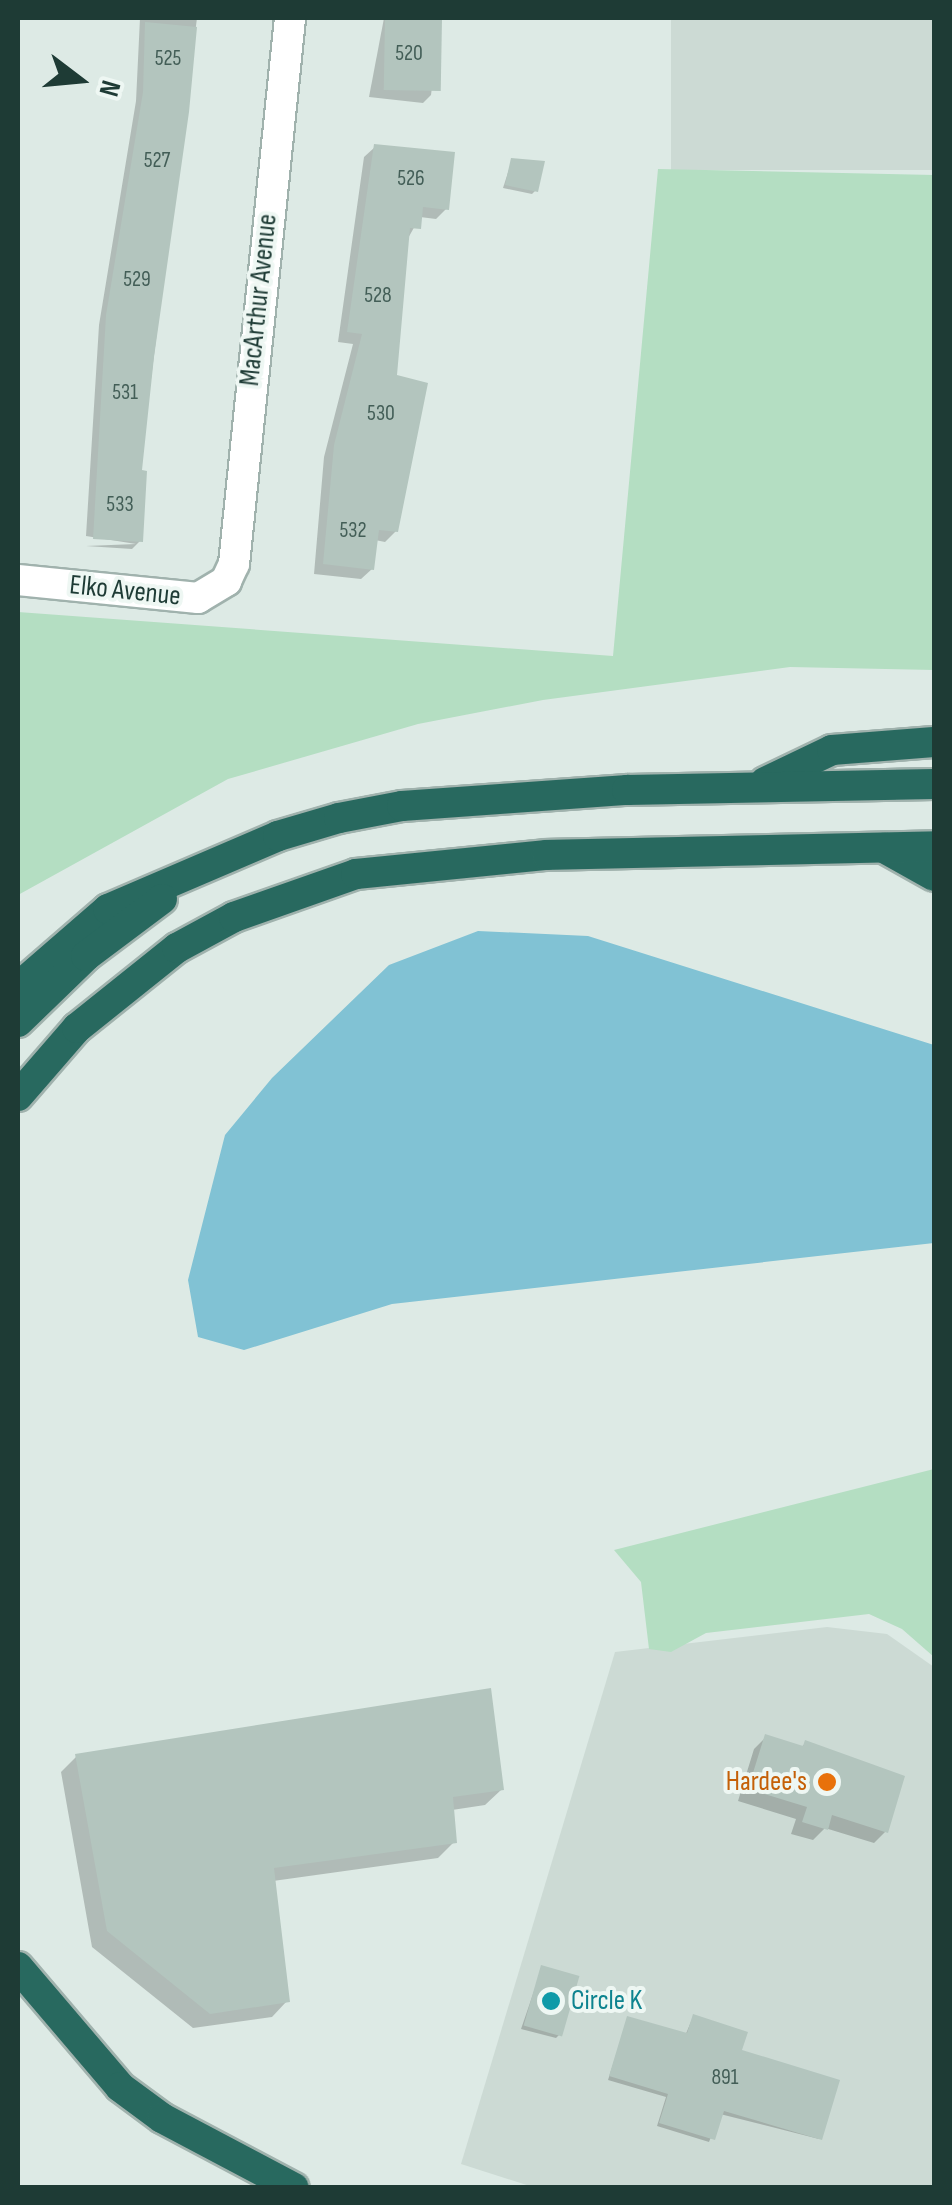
<!DOCTYPE html>
<style>
body{margin:0}
#map{position:relative;width:952px;height:2205px;overflow:hidden;background:#ddeae5;font-family:"Sofia Sans Condensed",sans-serif}
div>[style]{position:absolute}
.built>*{inset:0;background:#ccdad4;transform-origin:0 0}
.green>*{inset:0;background:#b4dec2}
.water>*{inset:0;background:#81c2d4}
.shadow>*{inset:0;background:#0003}
.building>*{inset:0;background:#b3c5be;transform-origin:0 0}
.roads{filter:drop-shadow(2px 0 #a0b2ad) drop-shadow(-2px 0 #a0b2ad) drop-shadow(0 2px #a0b2ad) drop-shadow(0 -2px #a0b2ad)}
.minor>*{height:30px;margin:-15px;padding:0 15px;transform-origin:15px;border-radius:15px;background:#fff}
.highway>*{height:30px;margin:-15px;padding:0 15px;transform-origin:15px;border-radius:15px;background:#28695f}
.dots>*{width:28px;height:28px;translate:-50% -50%;box-sizing:border-box;border:5px solid #eef7f3;border-radius:50%}
span{translate:-50% -50%;white-space:nowrap;text-align:center;line-height:1.15;-webkit-text-stroke:8px #eef7f3;paint-order:stroke}
.number-label{font-size:22px;color:#435e57}
.number-label span{-webkit-text-stroke-width:0}
.street-label{font-size:28px;color:#1e3b35}
.food-label{font-size:28px;color:#c56008}
.right{translate:-100% -50%;text-align:right}
.culture-label{font-size:28px;color:#0d838f}
.left{translate:0 -50%;text-align:left}
.frame{position:absolute;inset:0;border:20px solid #1e3b35;pointer-events:none}
.north{position:absolute;left:30px;top:30px;width:100px;height:100px;-webkit-text-stroke:8px #eef7f3;paint-order:stroke;rotate:106deg;font-size:28px;font-weight:700;line-height:40px;text-align:center;color:#1e3b35}
.north::after{content:'';display:block;margin:auto;width:35px;height:45px;background:#1e3b35;clip-path:polygon(50% 0,100% 100%,50% 72%,0 100%)}
</style>
<div id="map">
<div class="built">
<div style="left:671px;top:18px;width:263px;height:152px"></div>
<div style="clip-path:polygon(827px 1627px,887px 1634px,934px 1667px,934px 2187px,536px 2188px,461px 2164px,615px 1652px)"></div>
</div>
<div class="green">
<div style="clip-path:polygon(658px 169px,934px 175px,934px 670px,790px 667px,543px 700px,418px 724px,228px 779px,18px 895px,18px 612px,613px 656px)"></div>
<div style="clip-path:polygon(934px 1469px,934px 1657px,902px 1629px,869px 1614px,706px 1633px,671px 1652px,649px 1649px,641px 1582px,614px 1550px)"></div>
</div>
<div class="water">
<div style="clip-path:polygon(478px 931px,588px 936px,934px 1045px,934px 1243px,392px 1304px,244px 1350px,198px 1337px,188px 1280px,225px 1135px,272px 1078px,389px 965px)"></div>
</div>
<div class="shadow">
<div style="clip-path:polygon(140px 18px,197px 18px,139px 473px,140px 541px,132px 549px,86px 546px,136px 544px,86px 536px,99px 325px,136px 101px)"></div>
<div style="clip-path:polygon(384px 18px,440px 22px,431px 95px,423px 103px,369px 97px)"></div>
<div style="clip-path:polygon(375px 147px,447px 208px,436px 219px,420px 217px,407px 240px,394px 377px,396px 531px,385px 542px,375px 540px,372px 569px,361px 579px,314px 574px,324px 457px,353px 344px,338px 342px,364px 157px)"></div>
<div style="clip-path:polygon(512px 160px,536px 190px,532px 194px,503px 188px)"></div>
<div style="clip-path:polygon(766px 1737px,800px 1748px,806px 1743px,886px 1831px,874px 1843px,825px 1828px,813px 1840px,791px 1834px,796px 1819px,738px 1801px,754px 1749px)"></div>
<div style="clip-path:polygon(77px 1756px,501px 1790px,485px 1805px,452px 1810px,454px 1842px,438px 1858px,273px 1881px,287px 2001px,272px 2017px,193px 2028px,92px 1947px,61px 1772px)"></div>
<div style="clip-path:polygon(542px 1968px,559px 2035px,556px 2038px,521px 2029px)"></div>
<div style="clip-path:polygon(693px 2017px,739px 2052px,819px 2139px,720px 2114px,709px 2142px,657px 2126px,666px 2097px,608px 2080px,628px 2018px,685px 2036px)"></div>
</div>
<div class="building">
<div style="left:385px;top:18px;width:57px;height:72px;rotate:1deg"></div>
<div style="clip-path:polygon(145px 22px,197px 27px,189px 112px,154px 357px,142px 470px,147px 471px,143px 542px,93px 539px,106px 315px,143px 92px)"></div>
<div style="clip-path:polygon(374px 144px,455px 152px,449px 210px,423px 207px,421px 229px,410px 228px,397px 375px,428px 383px,398px 532px,379px 530px,374px 570px,323px 564px,334px 445px,362px 334px,347px 332px)"></div>
<div style="clip-path:polygon(511px 158px,545px 161px,538px 192px,505px 185px)"></div>
<div style="clip-path:polygon(491px 1688px,504px 1790px,453px 1797px,457px 1843px,274px 1868px,290px 2002px,210px 2014px,107px 1931px,75px 1754px)"></div>
<div style="clip-path:polygon(765px 1734px,803px 1746px,805px 1740px,905px 1776px,888px 1833px,832px 1815px,828px 1830px,802px 1822px,807px 1807px,748px 1789px)"></div>
<div style="left:541px;top:1965px;width:40px;height:63px;rotate:16deg"></div>
<div style="clip-path:polygon(693px 2014px,748px 2032px,742px 2050px,840px 2080px,822px 2140px,724px 2111px,715px 2140px,659px 2123px,668px 2094px,609px 2076px,627px 2016px,687px 2033px)"></div>
</div>
<div class="roads">
<div class="minor">
<div style="left:18px;top:580px;width:181px;rotate:5.7deg"></div>
<div style="left:198px;top:598px;width:33px;rotate:-31deg"></div>
<div style="left:226px;top:581px;width:19px;rotate:-65deg"></div>
<div style="left:234px;top:564px;width:549px;rotate:-84.14deg"></div>
</div>
<div class="highway">
<div style="left:765px;top:782px;width:74px;rotate:-25.5deg"></div>
<div style="left:832px;top:750px;width:102px;rotate:-4.5deg"></div>
<div style="left:884px;top:848px;width:57px;rotate:29.2deg"></div>
<div style="left:18px;top:987px;width:119px;rotate:-40.9deg"></div>
<div style="left:108px;top:909px;width:185px;rotate:-23.2deg"></div>
<div style="left:278px;top:836px;width:64px;rotate:-16.4deg"></div>
<div style="left:339px;top:818px;width:64px;rotate:-10.8deg"></div>
<div style="left:402px;top:806px;width:226px;rotate:-4.1deg"></div>
<div style="left:627px;top:790px;width:307px;rotate:-1.1deg"></div>
<div style="left:18px;top:1022px;width:95px;rotate:-44.1deg"></div>
<div style="left:86px;top:956px;width:95px;rotate:-36.9deg"></div>
<div style="left:18px;top:1096px;width:90px;rotate:-49.1deg"></div>
<div style="left:77px;top:1028px;width:128px;rotate:-38.7deg"></div>
<div style="left:177px;top:948px;width:65px;rotate:-28.5deg"></div>
<div style="left:234px;top:917px;width:129px;rotate:-19.4deg"></div>
<div style="left:356px;top:874px;width:192px;rotate:-5.7deg"></div>
<div style="left:547px;top:855px;width:387px;rotate:-1.3deg"></div>
<div style="left:18px;top:1967px;width:157px;rotate:49.6deg"></div>
<div style="left:120px;top:2087px;width:52px;rotate:36.4deg"></div>
<div style="left:162px;top:2118px;width:149px;rotate:27.9deg"></div>
</div>
</div>
<div class="dots">
<div style="left:827px;top:1782px;background:#e8710a"></div>
<div style="left:551px;top:2001px;background:#0f9aa8"></div>
</div>
<div class="number-label">
<span style="left:409px;top:54px">520</span>
<span style="left:168px;top:59px">525</span>
<span style="left:157px;top:161px">527</span>
<span style="left:411px;top:179px">526</span>
<span style="left:137px;top:280px">529</span>
<span style="left:378px;top:296px">528</span>
<span style="left:125px;top:393px">531</span>
<span style="left:381px;top:414px">530</span>
<span style="left:120px;top:505px">533</span>
<span style="left:353px;top:531px">532</span>
<span style="left:725px;top:2078px">891</span>
</div>
<div class="street-label">
<span style="left:259px;top:300px;rotate:-84deg">MacArthur Avenue</span>
<span style="left:125px;top:591px;rotate:6deg">Elko Avenue</span>
</div>
<div class="food-label">
<span class="right" style="left:807px;top:1782px">Hardee's</span>
</div>
<div class="culture-label">
<span class="left" style="left:571px;top:2001px">Circle K</span>
</div>
<div class="frame"></div>
<div class="north">N</div>
</div>
